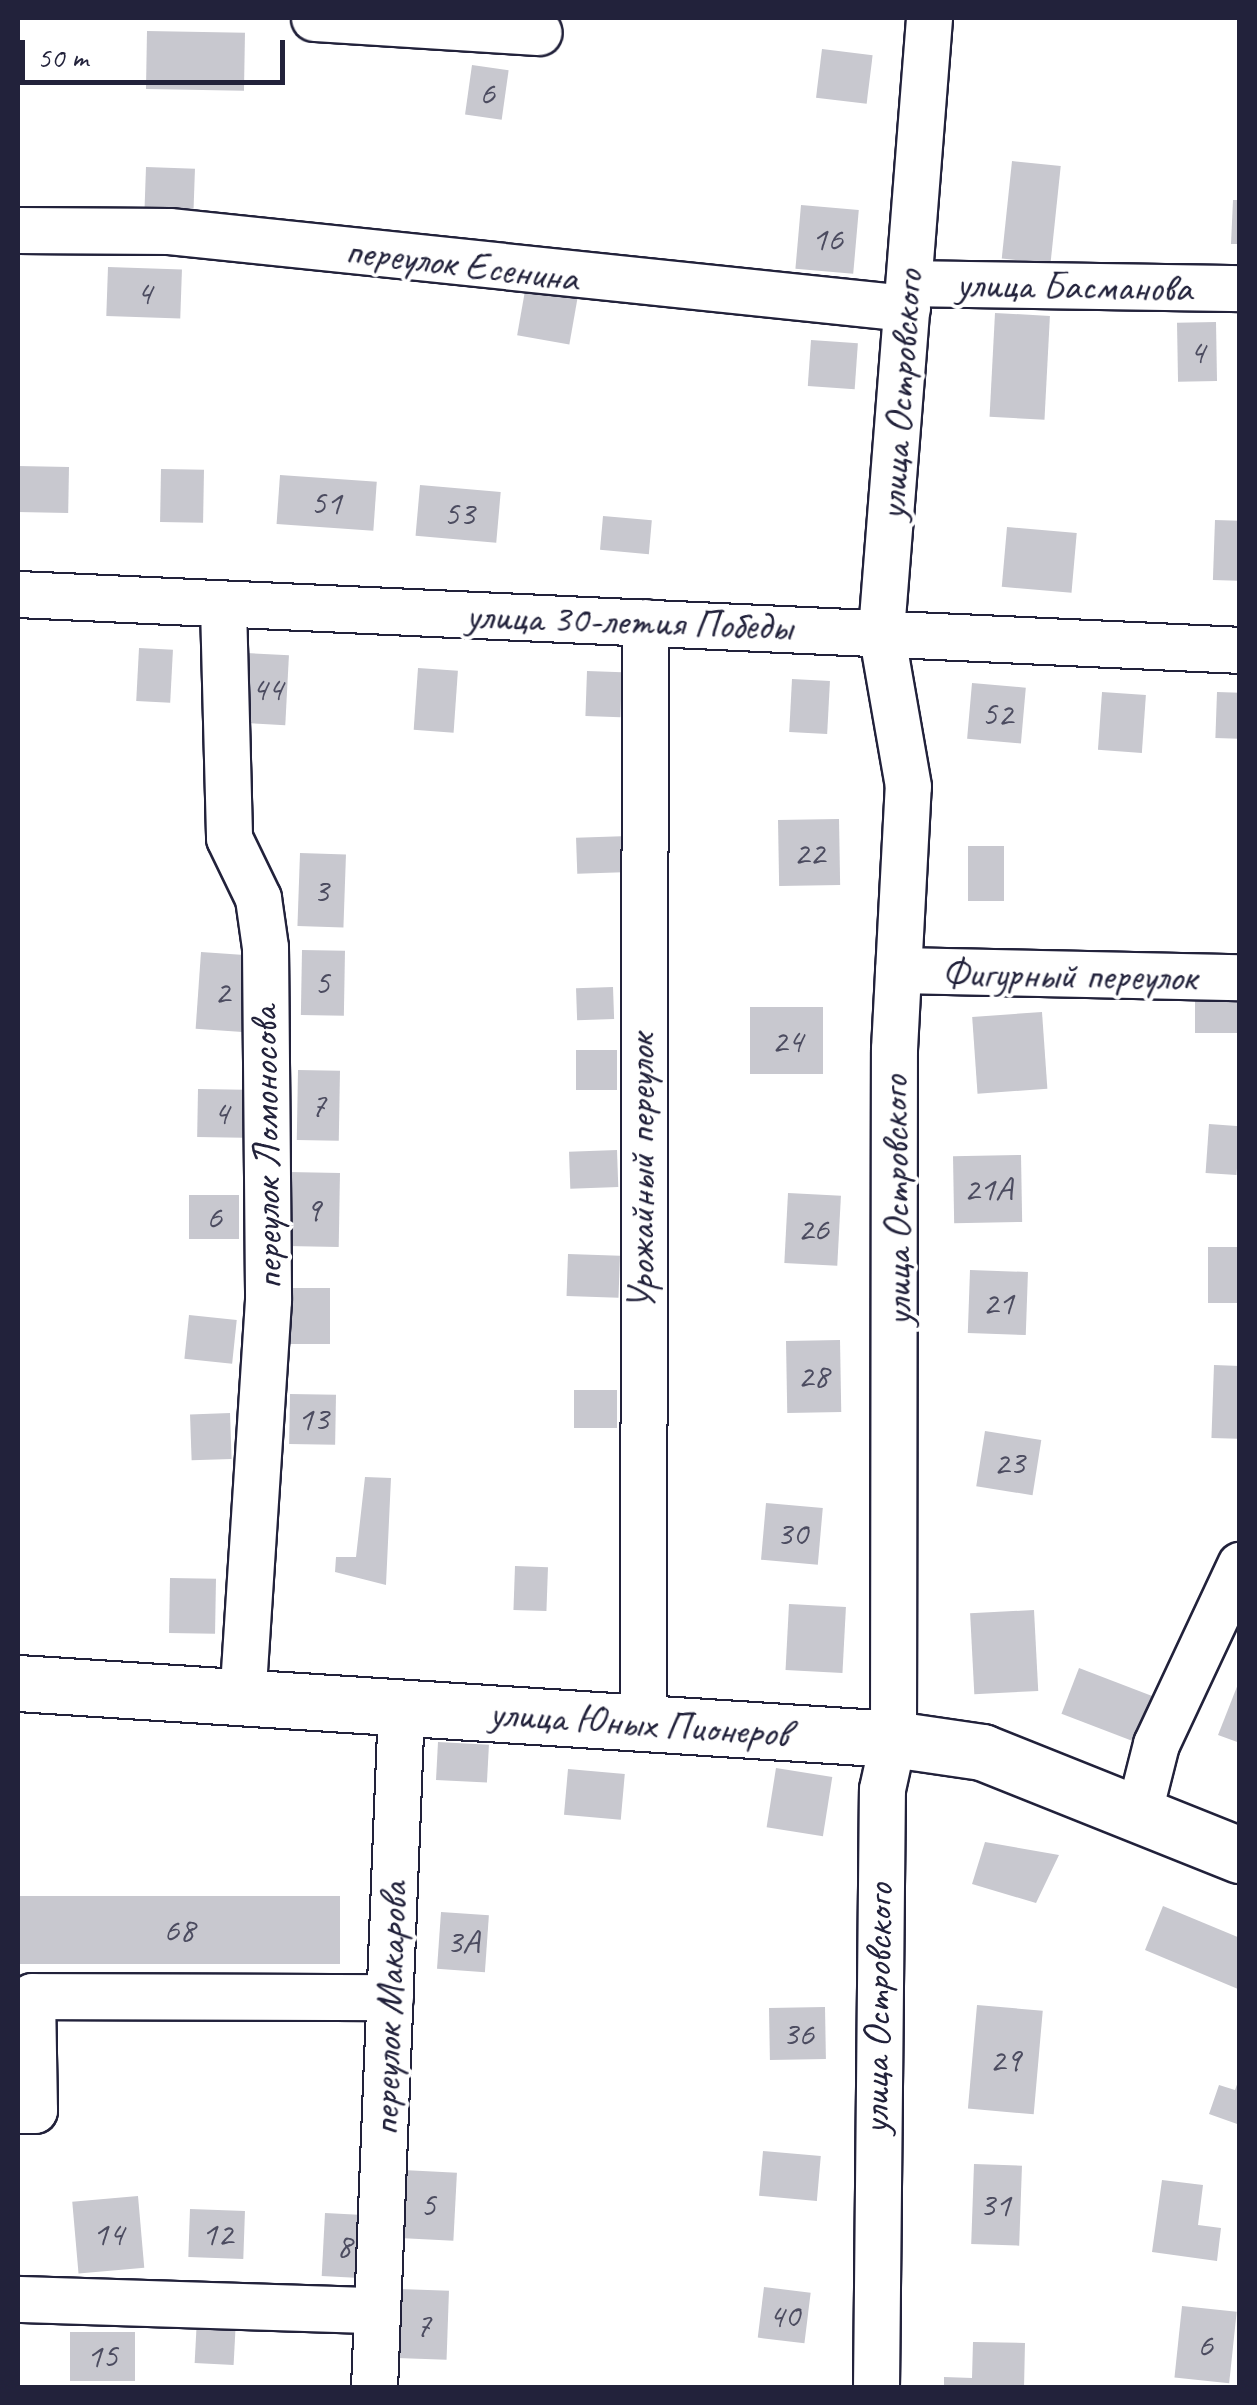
<!DOCTYPE html>
<meta charset="utf-8">
<style>
body{margin:0}
#map{position:relative;width:1257px;height:2405px;overflow:hidden;background:#fff;font-family:Caveat,sans-serif}
div>[style]{position:absolute}
.building>*{inset:0;background:#c8c8cf;transform-origin:0 0}
.roads{filter:drop-shadow(2px 0 #22223b) drop-shadow(-2px 0 #22223b) drop-shadow(0 2px #22223b) drop-shadow(0 -2px #22223b)}
.minor>*{height:45px;margin:-22.5px;padding:0 22.5px;transform-origin:22.5px;border-radius:22.5px;background:#fff}
.major>*{height:55px;margin:-27.5px;padding:0 27.5px;transform-origin:27.5px;border-radius:27.5px;background:#fff}
span{translate:-50% -50%;white-space:nowrap;text-align:center;line-height:1.15;-webkit-text-stroke:8px #fff;paint-order:stroke}
.number-label{font-size:35px;color:#4c4c60}
.number-label span{-webkit-text-stroke-width:0}
.street-label{font-size:40px;color:#22223b}
.frame{position:absolute;inset:0;border:20px solid #22223b;pointer-events:none}
.scale{position:absolute;left:20px;top:40px;width:265px;height:45px;box-sizing:border-box;border:5px solid #22223b;border-top:0;padding-left:12px;font-size:30px;line-height:35px;white-space:nowrap;color:#22223b;-webkit-text-stroke:8px #fff;paint-order:stroke}
</style>
<div id="map">
<div class="building">
<div style="left:147px;top:31px;width:98px;height:58px;rotate:1deg"></div>
<div style="left:822px;top:49px;width:51px;height:49px;rotate:7deg"></div>
<div style="left:472px;top:65px;width:37px;height:50px;rotate:8deg"></div>
<div style="left:1012px;top:161px;width:49px;height:98px;rotate:6deg"></div>
<div style="left:146px;top:167px;width:49px;height:40px;rotate:2deg"></div>
<div style="clip-path:polygon(1233px 200px,1240px 200px,1240px 244px,1231px 244px)"></div>
<div style="left:801px;top:205px;width:58px;height:64px;rotate:5deg"></div>
<div style="left:108px;top:267px;width:74px;height:49px;rotate:2deg"></div>
<div style="left:526px;top:285px;width:53px;height:51px;rotate:10deg"></div>
<div style="left:995px;top:313px;width:55px;height:104px;rotate:3deg"></div>
<div style="left:1216px;top:322px;width:59px;height:39px;rotate:89deg"></div>
<div style="left:811px;top:340px;width:47px;height:46px;rotate:4deg"></div>
<div style="left:18px;top:466px;width:51px;height:46px;rotate:1deg"></div>
<div style="left:161px;top:469px;width:43px;height:53px;rotate:1deg"></div>
<div style="left:280px;top:475px;width:97px;height:49px;rotate:4deg"></div>
<div style="left:420px;top:485px;width:81px;height:51px;rotate:5deg"></div>
<div style="left:603px;top:516px;width:49px;height:34px;rotate:5deg"></div>
<div style="left:1215px;top:520px;width:25px;height:60px;rotate:2deg"></div>
<div style="left:1007px;top:527px;width:70px;height:60px;rotate:5deg"></div>
<div style="left:139px;top:648px;width:34px;height:53px;rotate:3deg"></div>
<div style="left:246px;top:653px;width:43px;height:70px;rotate:3deg"></div>
<div style="left:418px;top:668px;width:40px;height:62px;rotate:4deg"></div>
<div style="left:587px;top:671px;width:35px;height:45px;rotate:2deg"></div>
<div style="left:792px;top:679px;width:38px;height:53px;rotate:3deg"></div>
<div style="left:972px;top:683px;width:54px;height:56px;rotate:5deg"></div>
<div style="left:1102px;top:692px;width:44px;height:58px;rotate:4deg"></div>
<div style="left:1217px;top:692px;width:23px;height:46px;rotate:2deg"></div>
<div style="left:839px;top:819px;width:66px;height:61px;rotate:89deg"></div>
<div style="left:629px;top:836px;width:36px;height:53px;rotate:88deg"></div>
<div style="left:968px;top:846px;width:36px;height:55px"></div>
<div style="left:300px;top:853px;width:46px;height:73px;rotate:2deg"></div>
<div style="left:302px;top:950px;width:43px;height:65px;rotate:1deg"></div>
<div style="left:201px;top:952px;width:47px;height:77px;rotate:4deg"></div>
<div style="left:613px;top:987px;width:32px;height:37px;rotate:88deg"></div>
<div style="left:1195px;top:988px;width:45px;height:45px"></div>
<div style="left:823px;top:1007px;width:67px;height:73px;rotate:90deg"></div>
<div style="left:1042px;top:1012px;width:77px;height:70px;rotate:86deg"></div>
<div style="left:576px;top:1050px;width:41px;height:40px"></div>
<div style="left:298px;top:1070px;width:42px;height:70px;rotate:1deg"></div>
<div style="left:198px;top:1089px;width:46px;height:48px;rotate:1deg"></div>
<div style="left:1209px;top:1124px;width:31px;height:49px;rotate:4deg"></div>
<div style="left:617px;top:1150px;width:37px;height:48px;rotate:88deg"></div>
<div style="left:1021px;top:1155px;width:67px;height:68px;rotate:89deg"></div>
<div style="left:288px;top:1172px;width:52px;height:74px;rotate:1deg"></div>
<div style="left:788px;top:1193px;width:53px;height:70px;rotate:3deg"></div>
<div style="left:189px;top:1195px;width:50px;height:44px"></div>
<div style="left:1208px;top:1247px;width:32px;height:56px"></div>
<div style="left:568px;top:1254px;width:52px;height:42px;rotate:2deg"></div>
<div style="left:970px;top:1270px;width:58px;height:63px;rotate:2deg"></div>
<div style="left:289px;top:1288px;width:41px;height:56px"></div>
<div style="left:189px;top:1315px;width:48px;height:44px;rotate:6deg"></div>
<div style="left:840px;top:1340px;width:72px;height:54px;rotate:89deg"></div>
<div style="left:1214px;top:1365px;width:26px;height:73px;rotate:2deg"></div>
<div style="left:574px;top:1390px;width:43px;height:38px"></div>
<div style="left:290px;top:1394px;width:46px;height:50px;rotate:1deg"></div>
<div style="left:230px;top:1413px;width:46px;height:40px;rotate:88deg"></div>
<div style="left:985px;top:1431px;width:57px;height:56px;rotate:9deg"></div>
<div style="clip-path:polygon(365px 1477px,391px 1478px,386px 1585px,335px 1572px,336px 1557px,356px 1557px)"></div>
<div style="left:766px;top:1503px;width:57px;height:57px;rotate:5deg"></div>
<div style="left:515px;top:1566px;width:33px;height:44px;rotate:2deg"></div>
<div style="left:170px;top:1578px;width:46px;height:55px;rotate:1deg"></div>
<div style="left:789px;top:1604px;width:57px;height:66px;rotate:3deg"></div>
<div style="left:1034px;top:1610px;width:81px;height:64px;rotate:87deg"></div>
<div style="left:1079px;top:1668px;width:79px;height:49px;rotate:21deg"></div>
<div style="clip-path:polygon(1240px 1679px,1240px 1743px,1218px 1735px)"></div>
<div style="left:438px;top:1742px;width:51px;height:38px;rotate:3deg"></div>
<div style="left:776px;top:1768px;width:57px;height:60px;rotate:9deg"></div>
<div style="left:568px;top:1769px;width:57px;height:46px;rotate:5deg"></div>
<div style="clip-path:polygon(985px 1842px,1059px 1855px,1036px 1903px,972px 1884px)"></div>
<div style="left:18px;top:1896px;width:322px;height:68px"></div>
<div style="clip-path:polygon(1163px 1906px,1240px 1938px,1238px 1989px,1145px 1950px)"></div>
<div style="left:441px;top:1912px;width:48px;height:57px;rotate:4deg"></div>
<div style="left:977px;top:2005px;width:66px;height:104px;rotate:5deg"></div>
<div style="left:825px;top:2007px;width:52px;height:56px;rotate:89deg"></div>
<div style="clip-path:polygon(1239px 2079px,1240px 2125px,1209px 2114px,1219px 2085px,1235px 2090px)"></div>
<div style="left:763px;top:2151px;width:58px;height:45px;rotate:5deg"></div>
<div style="left:974px;top:2164px;width:48px;height:80px;rotate:2deg"></div>
<div style="left:403px;top:2170px;width:54px;height:68px;rotate:3deg"></div>
<div style="clip-path:polygon(1162px 2180px,1203px 2185px,1198px 2225px,1221px 2228px,1217px 2261px,1152px 2252px)"></div>
<div style="left:138px;top:2196px;width:72px;height:66px;rotate:85deg"></div>
<div style="left:190px;top:2209px;width:55px;height:48px;rotate:2deg"></div>
<div style="left:325px;top:2213px;width:43px;height:63px;rotate:3deg"></div>
<div style="left:764px;top:2287px;width:47px;height:51px;rotate:7deg"></div>
<div style="left:399px;top:2289px;width:50px;height:69px;rotate:2deg"></div>
<div style="left:1182px;top:2306px;width:55px;height:72px;rotate:6deg"></div>
<div style="left:197px;top:2318px;width:39px;height:45px;rotate:3deg"></div>
<div style="left:70px;top:2332px;width:65px;height:49px"></div>
<div style="clip-path:polygon(973px 2342px,1025px 2343px,1024px 2388px,944px 2388px,944px 2377px,972px 2378px)"></div>
</div>
<div class="roads">
<div class="minor">
<div style="left:314px;top:18px;width:225px;rotate:3.6deg"></div>
<div style="left:18px;top:230px;width:151px;rotate:0.4deg"></div>
<div style="left:169px;top:231px;width:742px;rotate:5.96deg"></div>
<div style="left:909px;top:283px;width:331px;rotate:0.9deg"></div>
<div style="left:18px;top:594px;width:1223px;rotate:2.62deg"></div>
<div style="left:223px;top:606px;width:232px;rotate:88.5deg"></div>
<div style="left:229px;top:838px;width:67px;rotate:64.2deg"></div>
<div style="left:258px;top:898px;width:49px;rotate:81.9deg"></div>
<div style="left:265px;top:947px;width:353px;rotate:89.5deg"></div>
<div style="left:268px;top:1300px;width:398px;rotate:93.7deg"></div>
<div style="left:898px;top:970px;width:342px;rotate:1.2deg"></div>
<div style="left:643px;top:1723px;width:1101px;rotate:-89.9deg"></div>
<div style="left:1138px;top:1815px;width:73px;rotate:-75.8deg"></div>
<div style="left:1156px;top:1744px;width:198px;rotate:-64.9deg"></div>
<div style="left:18px;top:2110px;width:16px"></div>
<div style="left:34px;top:2110px;width:114px;rotate:-91deg"></div>
<div style="left:32px;top:1996px;width:358px;rotate:0.2deg"></div>
<div style="left:18px;top:2299px;width:359px;rotate:1.8deg"></div>
<div style="left:374px;top:2388px;width:682px;rotate:-87.73deg"></div>
<div style="left:876px;top:2388px;width:599px;rotate:-89.43deg"></div>
<div style="left:882px;top:1789px;width:51px;rotate:-77.6deg"></div>
<div style="left:893px;top:1739px;width:690px;rotate:-89.92deg"></div>
<div style="left:894px;top:1049px;width:263px;rotate:-87deg"></div>
<div style="left:908px;top:786px;width:157px;rotate:-99.9deg"></div>
<div style="left:881px;top:631px;width:615px;rotate:-85.52deg"></div>
</div>
<div class="major">
<div style="left:18px;top:1683px;width:877px;rotate:3.66deg"></div>
<div style="left:893px;top:1739px;width:90px;rotate:8.3deg"></div>
<div style="left:982px;top:1752px;width:278px;rotate:21.8deg"></div>
</div>
</div>
<div class="number-label">
<span style="left:487px;top:93px">6</span>
<span style="left:827px;top:239px">16</span>
<span style="left:144px;top:293px">4</span>
<span style="left:1197px;top:352px">4</span>
<span style="left:326px;top:503px">51</span>
<span style="left:459px;top:514px">53</span>
<span style="left:267px;top:689px">44</span>
<span style="left:997px;top:714px">52</span>
<span style="left:809px;top:853px">22</span>
<span style="left:321px;top:891px">3</span>
<span style="left:322px;top:983px">5</span>
<span style="left:222px;top:992px">2</span>
<span style="left:787px;top:1041px">24</span>
<span style="left:318px;top:1105px">7</span>
<span style="left:221px;top:1113px">4</span>
<span style="left:988px;top:1189px">21А</span>
<span style="left:313px;top:1210px">9</span>
<span style="left:214px;top:1217px">6</span>
<span style="left:813px;top:1229px">26</span>
<span style="left:998px;top:1303px">21</span>
<span style="left:813px;top:1376px">28</span>
<span style="left:313px;top:1419px">13</span>
<span style="left:1009px;top:1463px">23</span>
<span style="left:792px;top:1534px">30</span>
<span style="left:179px;top:1930px">68</span>
<span style="left:463px;top:1942px">3А</span>
<span style="left:798px;top:2034px">36</span>
<span style="left:1005px;top:2060px">29</span>
<span style="left:428px;top:2205px">5</span>
<span style="left:995px;top:2205px">31</span>
<span style="left:108px;top:2234px">14</span>
<span style="left:217px;top:2234px">12</span>
<span style="left:344px;top:2246px">8</span>
<span style="left:784px;top:2316px">40</span>
<span style="left:423px;top:2325px">7</span>
<span style="left:1205px;top:2345px">6</span>
<span style="left:102px;top:2356px">15</span>
</div>
<div class="street-label">
<span style="left:462px;top:264px;rotate:7deg">переулок Есенина</span>
<span style="left:1074px;top:286px;rotate:1deg">улица Басманова</span>
<span style="left:900px;top:395px;rotate:-86deg">улица Островского</span>
<span style="left:629px;top:621px;rotate:2deg">улица 30-летия Победы</span>
<span style="left:1069px;top:975px;rotate:1deg">Фигурный переулок</span>
<span style="left:266px;top:1148px;rotate:-91deg">переулок Ломоносова</span>
<span style="left:641px;top:1172px;rotate:-90deg">Урожайный переулок</span>
<span style="left:896px;top:1201px;rotate:-91deg">улица Островского</span>
<span style="left:639px;top:1723px;rotate:4deg">улица Юных Пионеров</span>
<span style="left:389px;top:2009px;rotate:-88deg">переулок Макарова</span>
<span style="left:877px;top:2009px;rotate:-89deg">улица Островского</span>
</div>
<div class="frame"></div>
<div class="scale">50 m</div>
</div>
